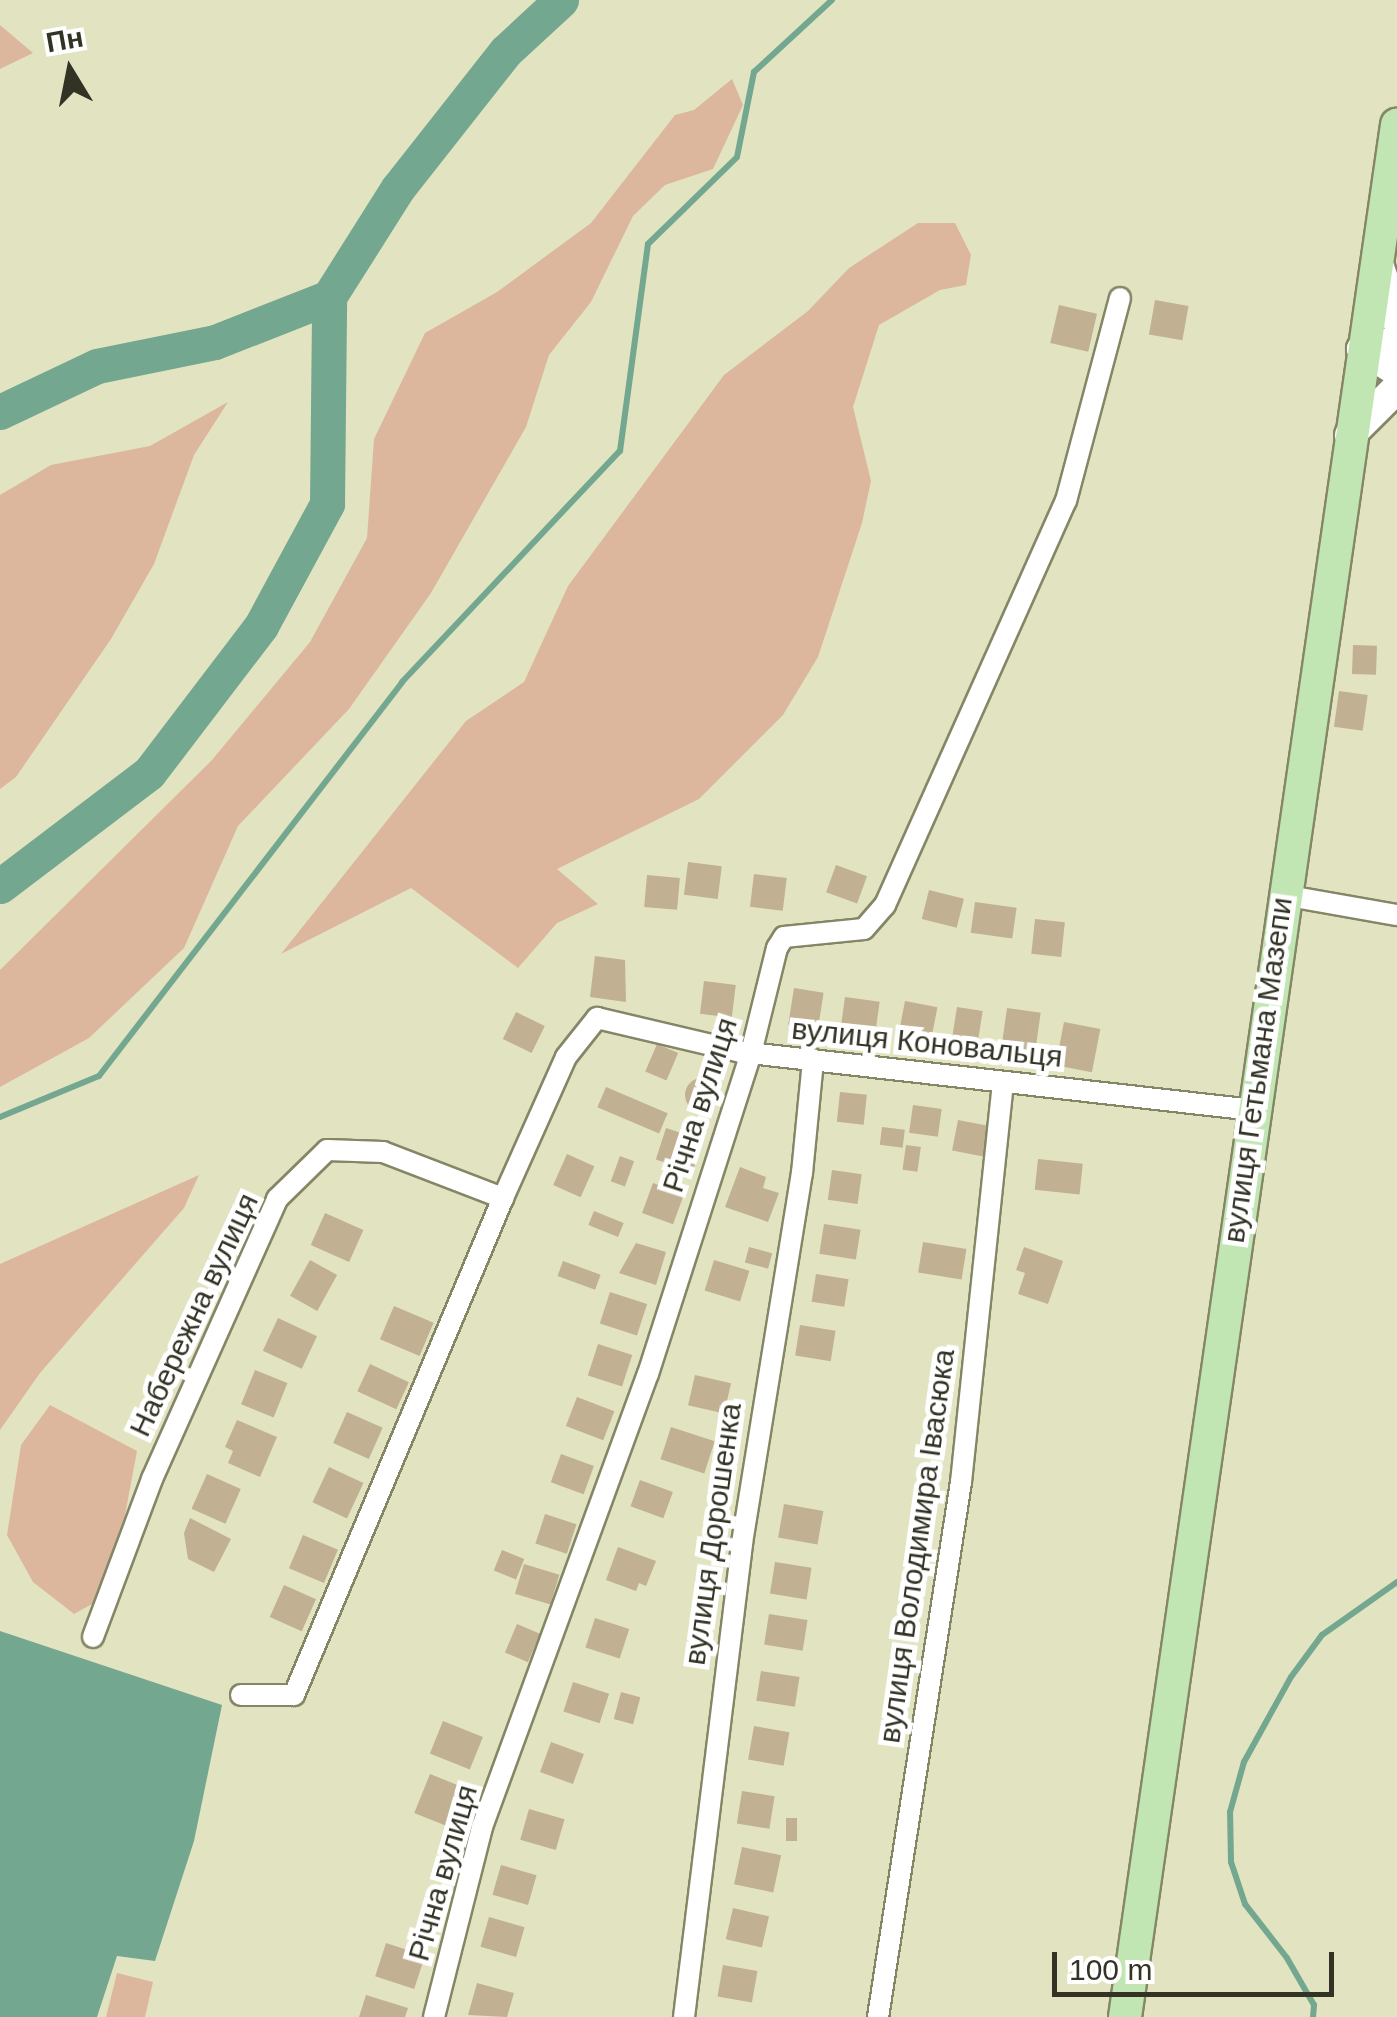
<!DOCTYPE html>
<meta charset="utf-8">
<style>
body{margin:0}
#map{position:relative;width:1397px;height:2017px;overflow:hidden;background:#e2e4c1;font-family:Arial,sans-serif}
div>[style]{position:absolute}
.green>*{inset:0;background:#dcb79d}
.water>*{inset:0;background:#74a78f}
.stream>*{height:6px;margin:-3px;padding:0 3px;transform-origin:3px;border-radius:3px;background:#74a78f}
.river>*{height:35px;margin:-17.5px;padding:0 17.5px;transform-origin:17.5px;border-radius:17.5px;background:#74a78f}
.building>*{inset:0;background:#c1b091;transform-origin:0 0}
.round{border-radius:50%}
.roads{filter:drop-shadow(2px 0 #848666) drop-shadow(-2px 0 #848666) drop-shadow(0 2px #848666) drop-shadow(0 -2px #848666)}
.street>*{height:20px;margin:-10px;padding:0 10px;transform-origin:10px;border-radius:10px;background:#fff}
.secondary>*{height:30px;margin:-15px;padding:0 15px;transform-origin:15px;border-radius:15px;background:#fff}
.primary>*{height:32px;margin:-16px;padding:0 16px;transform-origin:16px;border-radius:16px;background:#c2e6b3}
span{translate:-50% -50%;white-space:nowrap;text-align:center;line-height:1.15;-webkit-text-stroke:10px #fff;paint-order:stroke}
.street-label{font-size:30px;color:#323325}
.north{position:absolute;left:20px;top:20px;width:100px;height:100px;-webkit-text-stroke:8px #fff;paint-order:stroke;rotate:350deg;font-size:28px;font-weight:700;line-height:40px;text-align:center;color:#323325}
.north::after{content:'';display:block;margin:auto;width:35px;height:45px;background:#323325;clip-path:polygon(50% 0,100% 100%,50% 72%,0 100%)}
.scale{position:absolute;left:1052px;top:1952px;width:282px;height:45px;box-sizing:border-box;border:5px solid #323325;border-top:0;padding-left:12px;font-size:30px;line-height:35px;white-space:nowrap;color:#323325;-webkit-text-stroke:8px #fff;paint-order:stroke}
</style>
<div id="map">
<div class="green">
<div style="clip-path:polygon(0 25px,33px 53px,0 69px)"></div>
<div style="clip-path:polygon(732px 79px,743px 105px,713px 169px,665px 185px,633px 216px,591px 302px,549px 355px,526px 427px,431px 593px,349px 709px,238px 826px,184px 948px,89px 1038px,0 1087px,0 970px,212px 760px,310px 642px,367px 538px,374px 439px,425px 333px,497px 292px,591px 223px,675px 115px,694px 110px)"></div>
<div style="clip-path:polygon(918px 223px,955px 223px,971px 255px,966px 285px,940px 290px,879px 325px,853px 407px,871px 481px,862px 523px,818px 657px,783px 715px,699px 799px,557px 869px,598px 904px,557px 923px,518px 968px,411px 888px,281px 954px,466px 721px,524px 682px,568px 586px,724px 375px,808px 311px,849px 268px)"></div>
<div style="clip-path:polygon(228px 402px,194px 455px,154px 564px,111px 639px,16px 777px,0 789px,0 495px,51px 465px,150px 446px)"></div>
<div style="clip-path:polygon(199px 1175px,184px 1208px,40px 1373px,0 1430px,0 1264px)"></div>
<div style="clip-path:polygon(50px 1405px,137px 1451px,125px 1515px,94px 1603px,74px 1614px,33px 1582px,7px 1535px,21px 1445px)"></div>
<div style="clip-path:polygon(117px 1973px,153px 1982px,145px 2017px,106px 2017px)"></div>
</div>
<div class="water">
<div style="clip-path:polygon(0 1631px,222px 1705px,194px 1841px,155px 1961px,117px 1956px,97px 2017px,0 2017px)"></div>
</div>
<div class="stream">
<div style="left:0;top:1117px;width:107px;rotate:-22.5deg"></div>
<div style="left:99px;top:1076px;width:497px;rotate:-52.4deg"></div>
<div style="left:402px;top:682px;width:318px;rotate:-46.7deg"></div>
<div style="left:620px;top:451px;width:209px;rotate:-82.3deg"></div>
<div style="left:648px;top:244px;width:124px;rotate:-44.3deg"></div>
<div style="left:737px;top:157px;width:87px;rotate:-78.7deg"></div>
<div style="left:754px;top:72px;width:106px;rotate:-42.7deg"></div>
<div style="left:1313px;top:2017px;width:12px;rotate:-85deg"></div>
<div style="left:1314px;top:2005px;width:54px;rotate:-119.9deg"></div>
<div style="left:1287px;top:1958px;width:68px;rotate:-127.9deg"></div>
<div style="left:1245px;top:1904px;width:44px;rotate:-108.4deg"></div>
<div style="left:1231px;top:1862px;width:50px;rotate:-91.1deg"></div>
<div style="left:1230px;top:1812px;width:52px;rotate:-74.4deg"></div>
<div style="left:1244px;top:1762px;width:97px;rotate:-61.1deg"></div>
<div style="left:1291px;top:1677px;width:52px;rotate:-53.6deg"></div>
<div style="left:1322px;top:1635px;width:92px;rotate:-35.2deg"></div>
</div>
<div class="river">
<div style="left:0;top:412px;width:107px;rotate:-25.4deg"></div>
<div style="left:97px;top:366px;width:120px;rotate:-11.5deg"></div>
<div style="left:215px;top:342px;width:123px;rotate:-21.5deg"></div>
<div style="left:0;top:886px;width:187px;rotate:-37.2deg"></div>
<div style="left:149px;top:773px;width:185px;rotate:-52.7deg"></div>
<div style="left:261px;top:626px;width:139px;rotate:-61.6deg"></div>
<div style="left:327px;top:504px;width:207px;rotate:-89.4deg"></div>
<div style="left:329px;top:297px;width:129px;rotate:-57.7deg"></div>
<div style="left:398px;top:188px;width:174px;rotate:-51.8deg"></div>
<div style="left:506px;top:51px;width:75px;rotate:-42.8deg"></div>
</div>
<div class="building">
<div style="left:1155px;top:300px;width:34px;height:35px;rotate:10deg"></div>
<div style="left:1059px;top:305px;width:39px;height:39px;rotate:13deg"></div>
<div style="left:1353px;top:645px;width:24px;height:29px;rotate:2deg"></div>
<div style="left:1339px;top:691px;width:29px;height:36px;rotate:8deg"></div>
<div style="left:688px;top:862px;width:34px;height:33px;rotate:7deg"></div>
<div style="left:836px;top:865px;width:33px;height:29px;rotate:20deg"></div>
<div style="left:754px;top:874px;width:33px;height:33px;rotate:7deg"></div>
<div style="left:647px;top:875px;width:33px;height:32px;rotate:5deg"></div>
<div style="left:929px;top:890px;width:36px;height:30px;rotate:14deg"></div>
<div style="left:975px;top:902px;width:42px;height:31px;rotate:8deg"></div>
<div style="left:1035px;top:919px;width:30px;height:35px;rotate:6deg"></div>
<div style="clip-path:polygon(595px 956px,625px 960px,626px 1002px,590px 997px)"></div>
<div style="left:704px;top:981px;width:32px;height:33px;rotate:7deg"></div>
<div style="left:794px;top:988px;width:30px;height:37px;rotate:9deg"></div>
<div style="left:845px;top:997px;width:35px;height:36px;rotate:8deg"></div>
<div style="left:905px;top:1001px;width:33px;height:38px;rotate:11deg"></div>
<div style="left:957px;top:1007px;width:26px;height:37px;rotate:9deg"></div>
<div style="left:1007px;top:1008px;width:34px;height:46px;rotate:8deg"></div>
<div style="left:516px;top:1012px;width:32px;height:30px;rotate:26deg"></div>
<div style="left:1064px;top:1022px;width:37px;height:44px;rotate:11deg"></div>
<div style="left:657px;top:1044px;width:23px;height:30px;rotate:23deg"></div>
<div class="round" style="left:685px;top:1078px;width:34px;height:34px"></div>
<div style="left:606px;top:1087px;width:67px;height:22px;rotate:23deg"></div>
<div style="left:840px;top:1092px;width:27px;height:30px;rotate:6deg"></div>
<div style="left:913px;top:1105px;width:29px;height:28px;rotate:8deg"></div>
<div style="left:958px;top:1120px;width:33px;height:31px;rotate:11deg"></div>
<div style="left:882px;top:1127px;width:23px;height:18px;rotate:7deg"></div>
<div style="left:666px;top:1128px;width:39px;height:33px;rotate:18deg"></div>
<div style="left:906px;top:1145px;width:15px;height:25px;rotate:8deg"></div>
<div style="left:567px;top:1154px;width:30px;height:34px;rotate:24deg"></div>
<div style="left:620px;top:1156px;width:15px;height:27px;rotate:20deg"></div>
<div style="left:1038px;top:1159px;width:45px;height:31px;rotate:6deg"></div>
<div style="clip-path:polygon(740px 1167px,766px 1177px,763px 1188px,779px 1193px,768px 1222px,725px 1207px)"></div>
<div style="left:832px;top:1170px;width:30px;height:30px;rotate:8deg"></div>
<div style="left:653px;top:1183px;width:33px;height:32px;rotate:20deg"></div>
<div style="left:594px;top:1211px;width:32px;height:15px;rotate:22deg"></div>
<div style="left:325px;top:1213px;width:42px;height:35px;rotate:24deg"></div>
<div style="left:824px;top:1224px;width:37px;height:30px;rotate:9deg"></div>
<div style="left:923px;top:1242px;width:44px;height:31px;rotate:9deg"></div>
<div style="clip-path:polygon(636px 1243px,666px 1252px,656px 1285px,619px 1273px)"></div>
<div style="left:749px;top:1247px;width:24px;height:16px;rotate:15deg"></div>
<div style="clip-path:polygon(1024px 1247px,1063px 1261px,1048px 1304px,1018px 1294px,1025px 1273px,1016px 1270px)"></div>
<div style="left:310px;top:1260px;width:31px;height:41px;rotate:29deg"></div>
<div style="left:714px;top:1260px;width:37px;height:32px;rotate:17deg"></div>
<div style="left:563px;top:1261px;width:40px;height:16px;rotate:20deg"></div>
<div style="left:816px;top:1274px;width:33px;height:28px;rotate:9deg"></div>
<div style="left:610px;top:1292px;width:39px;height:33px;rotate:18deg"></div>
<div style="left:394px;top:1306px;width:43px;height:36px;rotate:23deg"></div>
<div style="left:278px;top:1318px;width:43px;height:36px;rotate:25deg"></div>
<div style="left:800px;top:1325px;width:36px;height:31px;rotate:9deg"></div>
<div style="left:598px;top:1344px;width:36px;height:33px;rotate:18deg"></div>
<div style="left:370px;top:1364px;width:43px;height:30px;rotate:25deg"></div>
<div style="left:255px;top:1370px;width:35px;height:37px;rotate:22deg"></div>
<div style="left:695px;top:1375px;width:37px;height:31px;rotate:13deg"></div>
<div style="left:577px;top:1397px;width:40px;height:31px;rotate:21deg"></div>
<div style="left:347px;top:1412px;width:39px;height:34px;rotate:24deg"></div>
<div style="clip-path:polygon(237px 1420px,277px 1437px,260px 1477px,228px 1463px,233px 1451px,225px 1447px)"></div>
<div style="left:671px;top:1427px;width:46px;height:34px;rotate:18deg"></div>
<div style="left:561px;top:1454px;width:35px;height:30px;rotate:20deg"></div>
<div style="left:329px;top:1467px;width:38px;height:39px;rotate:25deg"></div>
<div style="left:207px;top:1474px;width:37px;height:38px;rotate:24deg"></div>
<div style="left:640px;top:1480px;width:35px;height:28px;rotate:20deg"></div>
<div style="left:784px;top:1504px;width:40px;height:34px;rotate:10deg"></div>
<div style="left:545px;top:1514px;width:33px;height:31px;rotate:18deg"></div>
<div style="clip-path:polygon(190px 1518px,231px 1539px,214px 1572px,188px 1559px,184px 1533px)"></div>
<div style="left:303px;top:1535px;width:38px;height:36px;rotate:23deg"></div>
<div style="clip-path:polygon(618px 1547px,656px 1561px,646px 1586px,639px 1583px,636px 1591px,606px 1580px)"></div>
<div style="left:502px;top:1550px;width:24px;height:22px;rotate:22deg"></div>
<div style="left:775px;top:1562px;width:37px;height:32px;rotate:9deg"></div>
<div style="left:524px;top:1564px;width:37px;height:31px;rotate:17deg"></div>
<div style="left:284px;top:1585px;width:35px;height:35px;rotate:24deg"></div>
<div style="left:769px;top:1614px;width:39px;height:31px;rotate:9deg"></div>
<div style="left:595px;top:1618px;width:36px;height:31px;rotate:18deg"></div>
<div style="left:517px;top:1624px;width:25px;height:31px;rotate:23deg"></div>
<div style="left:761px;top:1671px;width:39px;height:30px;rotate:9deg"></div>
<div style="left:573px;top:1682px;width:38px;height:31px;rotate:18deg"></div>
<div style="left:621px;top:1692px;width:20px;height:28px;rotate:15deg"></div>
<div style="left:443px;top:1721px;width:43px;height:35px;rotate:22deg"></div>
<div style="left:754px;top:1726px;width:36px;height:34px;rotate:10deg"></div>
<div style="left:551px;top:1742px;width:35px;height:32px;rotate:20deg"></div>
<div style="left:430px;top:1774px;width:35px;height:42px;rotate:22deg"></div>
<div style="left:742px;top:1791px;width:33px;height:33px;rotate:9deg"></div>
<div style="left:529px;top:1809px;width:37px;height:32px;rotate:16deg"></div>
<div style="left:786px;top:1818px;width:11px;height:23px"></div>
<div style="left:742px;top:1847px;width:40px;height:38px;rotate:12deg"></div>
<div style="left:501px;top:1865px;width:37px;height:31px;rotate:16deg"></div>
<div style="left:733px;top:1908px;width:37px;height:32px;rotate:13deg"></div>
<div style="left:489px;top:1917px;width:37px;height:31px;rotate:16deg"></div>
<div style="left:386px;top:1943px;width:41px;height:35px;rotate:18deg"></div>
<div style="left:723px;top:1965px;width:35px;height:32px;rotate:10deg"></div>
<div style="clip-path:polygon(477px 1983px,514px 1993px,507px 2017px,468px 2015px)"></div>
<div style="clip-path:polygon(366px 1995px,408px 2008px,405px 2017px,359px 2017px)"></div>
</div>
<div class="roads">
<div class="street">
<div style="left:1283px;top:895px;width:116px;rotate:10deg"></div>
<div style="left:93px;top:1637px;width:169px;rotate:-69.5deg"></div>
<div style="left:152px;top:1479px;width:307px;rotate:-65.9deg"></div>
<div style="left:277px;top:1199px;width:70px;rotate:-44.4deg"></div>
<div style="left:327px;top:1150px;width:56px;rotate:2deg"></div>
<div style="left:383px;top:1152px;width:129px;rotate:21deg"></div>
<div style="left:503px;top:1198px;width:154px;rotate:-65.9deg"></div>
<div style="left:566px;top:1057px;width:50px;rotate:-51.5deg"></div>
<div style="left:597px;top:1018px;width:148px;rotate:13.3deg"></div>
<div style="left:741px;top:1052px;width:515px;rotate:6.46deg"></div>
<div style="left:241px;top:1695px;width:53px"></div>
<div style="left:294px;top:1695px;width:539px;rotate:-67.19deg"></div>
<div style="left:434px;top:2017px;width:196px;rotate:-75.8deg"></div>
<div style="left:482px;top:1827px;width:482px;rotate:-69.9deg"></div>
<div style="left:648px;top:1374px;width:337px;rotate:-72.2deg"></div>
<div style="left:751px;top:1053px;width:108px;rotate:-76.1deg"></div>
<div style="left:777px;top:948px;width:13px;rotate:-58deg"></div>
<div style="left:784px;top:937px;width:80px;rotate:-5.7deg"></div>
<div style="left:864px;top:929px;width:32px;rotate:-49deg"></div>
<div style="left:885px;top:905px;width:443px;rotate:-65.9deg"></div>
<div style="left:1066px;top:501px;width:210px;rotate:-75.1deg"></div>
<div style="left:684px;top:2017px;width:478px;rotate:-83deg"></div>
<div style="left:742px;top:1543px;width:375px;rotate:-80.8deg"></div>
<div style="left:802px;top:1173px;width:114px;rotate:-84.4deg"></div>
<div style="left:878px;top:2017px;width:541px;rotate:-81.18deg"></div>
<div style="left:961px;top:1482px;width:402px;rotate:-84deg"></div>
</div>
<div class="secondary">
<div style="left:1379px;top:267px;width:56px;rotate:71.2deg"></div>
<div style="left:1397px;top:341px;width:36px;rotate:167deg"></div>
<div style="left:1362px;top:349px;width:41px;rotate:32.2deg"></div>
<div style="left:1350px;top:435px;width:66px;rotate:-45deg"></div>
</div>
<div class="primary">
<div style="left:1125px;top:2017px;width:1912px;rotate:-81.82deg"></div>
</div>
</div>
<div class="street-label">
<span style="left:927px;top:1043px;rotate:6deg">вулиця Коновальця</span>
<span style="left:1258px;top:1070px;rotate:-82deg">вулиця Гетьмана Мазепи</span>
<span style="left:700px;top:1105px;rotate:-72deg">Річна вулиця</span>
<span style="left:194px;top:1315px;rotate:-65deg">Набережна вулиця</span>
<span style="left:713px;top:1534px;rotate:-82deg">вулиця Дорошенка</span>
<span style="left:917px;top:1546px;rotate:-82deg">вулиця Володимира Івасюка</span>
<span style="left:443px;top:1873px;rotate:-74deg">Річна вулиця</span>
</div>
<div class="north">Пн</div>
<div class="scale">100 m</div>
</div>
